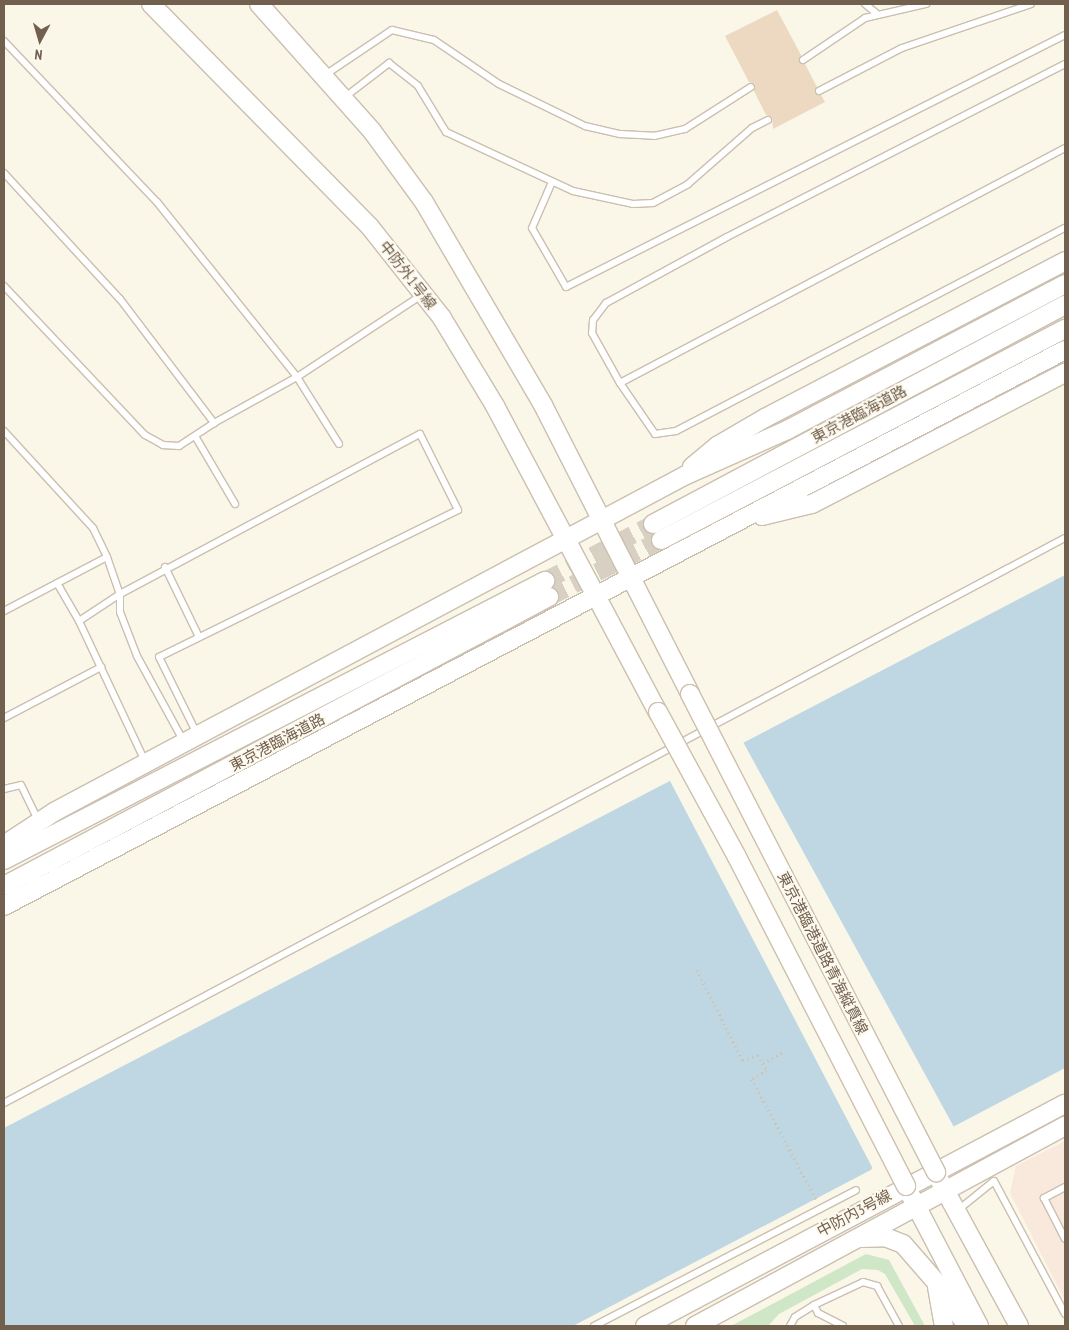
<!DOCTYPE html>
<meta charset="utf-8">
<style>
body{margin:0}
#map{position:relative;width:1069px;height:1330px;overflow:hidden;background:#faf6e8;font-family:"PT Sans Narrow","Noto Sans JP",sans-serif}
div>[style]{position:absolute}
.commercial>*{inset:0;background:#f9e9dd}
.green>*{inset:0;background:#cfe6c7}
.water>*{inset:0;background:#bed7e2}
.pier>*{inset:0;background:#faf6e8}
.building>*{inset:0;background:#edd9c2}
.secondary-tunnel>*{height:18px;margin-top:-9px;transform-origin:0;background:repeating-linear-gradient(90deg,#d8d0c2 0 18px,transparent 0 27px)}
.path>*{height:2.5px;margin-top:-1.25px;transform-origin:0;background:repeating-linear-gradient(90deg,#d2bda5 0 1px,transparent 0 5px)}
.roads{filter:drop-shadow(1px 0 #cbbfaf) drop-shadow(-1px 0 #cbbfaf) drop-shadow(0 1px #cbbfaf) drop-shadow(0 -1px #cbbfaf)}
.lane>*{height:6px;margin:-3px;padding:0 3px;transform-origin:3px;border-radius:3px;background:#fff}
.secondary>*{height:18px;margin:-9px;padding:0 9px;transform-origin:9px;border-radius:9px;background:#fff}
.bridges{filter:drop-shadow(1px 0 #cdc0ac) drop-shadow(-1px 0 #cdc0ac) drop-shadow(0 1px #cdc0ac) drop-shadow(0 -1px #cdc0ac)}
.secondary-bridge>*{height:18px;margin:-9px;padding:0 9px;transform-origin:9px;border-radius:9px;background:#fff}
span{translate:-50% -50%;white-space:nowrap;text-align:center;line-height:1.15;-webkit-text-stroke:4px #fdf9ee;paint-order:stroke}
.street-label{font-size:15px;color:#71604e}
.frame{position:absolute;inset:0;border:5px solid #71604e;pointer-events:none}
.north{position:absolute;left:15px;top:15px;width:50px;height:50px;-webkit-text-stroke:4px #fdf9ee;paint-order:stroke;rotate:186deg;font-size:14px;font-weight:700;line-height:20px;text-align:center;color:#71604e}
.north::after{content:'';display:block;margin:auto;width:18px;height:22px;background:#71604e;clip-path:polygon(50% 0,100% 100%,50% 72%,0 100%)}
</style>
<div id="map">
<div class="commercial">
<div style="clip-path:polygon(1065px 1141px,1065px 1301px,1010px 1193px,1016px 1166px)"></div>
</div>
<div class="green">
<div style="clip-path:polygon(866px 1254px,889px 1260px,925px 1326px,915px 1326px,885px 1274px,878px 1270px,862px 1269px,779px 1314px,768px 1326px,731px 1326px)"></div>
</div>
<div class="water">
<div style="clip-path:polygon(1065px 575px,1065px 1068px,573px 1326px,4px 1326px,4px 1128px)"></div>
</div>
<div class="pier">
<div style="clip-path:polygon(742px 740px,955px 1129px,871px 1173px,872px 1167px,669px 779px)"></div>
</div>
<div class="building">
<div style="clip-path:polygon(777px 10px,801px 55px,799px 62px,805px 64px,817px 87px,815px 94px,821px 95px,825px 102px,773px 129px,772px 117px,766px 115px,754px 91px,755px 85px,749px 82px,725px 36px)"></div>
</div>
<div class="secondary-tunnel">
<div style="left:545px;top:581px;width:122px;rotate:-27.8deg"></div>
<div style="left:549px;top:597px;width:126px;rotate:-27deg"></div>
</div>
<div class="path">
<div style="left:697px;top:970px;width:102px;rotate:63.2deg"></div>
<div style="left:743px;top:1061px;width:16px;rotate:-22deg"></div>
<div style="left:758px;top:1055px;width:9px;rotate:58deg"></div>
<div style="left:763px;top:1063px;width:9px;rotate:63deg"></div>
<div style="left:767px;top:1071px;width:17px;rotate:152deg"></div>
<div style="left:752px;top:1079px;width:136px;rotate:61.9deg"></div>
<div style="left:763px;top:1063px;width:25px;rotate:-29deg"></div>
</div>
<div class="roads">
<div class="lane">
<div style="left:865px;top:4px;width:14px;rotate:39deg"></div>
<div style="left:4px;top:41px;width:222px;rotate:46.5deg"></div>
<div style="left:157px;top:202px;width:224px;rotate:51.3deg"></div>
<div style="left:297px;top:377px;width:149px;rotate:-33.3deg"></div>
<div style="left:803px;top:60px;width:75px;rotate:-34.1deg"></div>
<div style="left:865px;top:18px;width:63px;rotate:-12.9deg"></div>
<div style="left:1065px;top:64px;width:380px;rotate:152.9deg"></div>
<div style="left:727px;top:237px;width:138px;rotate:151.4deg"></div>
<div style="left:606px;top:303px;width:21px;rotate:127deg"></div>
<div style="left:593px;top:320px;width:13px;rotate:94deg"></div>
<div style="left:592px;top:333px;width:57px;rotate:60.8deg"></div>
<div style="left:620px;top:383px;width:62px;rotate:55.5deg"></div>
<div style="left:655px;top:434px;width:21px;rotate:-8deg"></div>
<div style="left:676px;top:431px;width:439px;rotate:-27.6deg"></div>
<div style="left:325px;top:75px;width:81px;rotate:-33.9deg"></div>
<div style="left:392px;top:30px;width:43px;rotate:13.4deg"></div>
<div style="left:434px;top:40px;width:78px;rotate:34.1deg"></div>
<div style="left:499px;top:84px;width:96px;rotate:26deg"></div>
<div style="left:585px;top:126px;width:36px;rotate:13deg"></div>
<div style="left:620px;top:134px;width:34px;rotate:3deg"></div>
<div style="left:654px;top:136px;width:32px;rotate:-13deg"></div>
<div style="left:685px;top:129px;width:78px;rotate:-32.5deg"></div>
<div style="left:819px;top:91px;width:93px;rotate:-27.4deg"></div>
<div style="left:902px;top:48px;width:136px;rotate:-18.8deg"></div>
<div style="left:345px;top:97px;width:56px;rotate:-37.7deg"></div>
<div style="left:389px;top:63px;width:37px;rotate:38deg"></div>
<div style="left:418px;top:86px;width:54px;rotate:58.7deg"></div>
<div style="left:446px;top:132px;width:140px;rotate:24.9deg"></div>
<div style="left:573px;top:191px;width:61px;rotate:12.2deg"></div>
<div style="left:633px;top:204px;width:20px;rotate:-3deg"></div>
<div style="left:653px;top:203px;width:40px;rotate:-28deg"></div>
<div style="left:688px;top:184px;width:85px;rotate:-41.2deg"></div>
<div style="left:752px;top:128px;width:18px;rotate:-27deg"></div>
<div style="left:4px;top:173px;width:171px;rotate:47.4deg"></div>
<div style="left:120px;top:299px;width:156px;rotate:52.8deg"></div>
<div style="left:214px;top:423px;width:95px;rotate:-29deg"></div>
<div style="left:297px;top:377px;width:79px;rotate:57.9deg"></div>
<div style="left:552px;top:182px;width:50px;rotate:113.5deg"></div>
<div style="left:532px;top:228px;width:68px;rotate:60deg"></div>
<div style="left:566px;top:287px;width:559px;rotate:-26.79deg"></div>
<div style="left:4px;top:286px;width:205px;rotate:46.6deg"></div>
<div style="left:145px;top:435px;width:21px;rotate:29deg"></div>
<div style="left:163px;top:445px;width:16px;rotate:4deg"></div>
<div style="left:179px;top:446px;width:42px;rotate:-33.3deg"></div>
<div style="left:620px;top:383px;width:503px;rotate:-27.84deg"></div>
<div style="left:4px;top:431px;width:132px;rotate:47.5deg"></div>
<div style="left:93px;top:528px;width:32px;rotate:64deg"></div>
<div style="left:107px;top:557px;width:39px;rotate:71deg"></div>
<div style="left:120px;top:594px;width:49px;rotate:146.6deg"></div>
<div style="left:195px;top:436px;width:79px;rotate:59.5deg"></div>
<div style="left:165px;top:567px;width:78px;rotate:64.1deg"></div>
<div style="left:57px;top:583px;width:44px;rotate:59.9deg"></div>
<div style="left:79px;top:621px;width:155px;rotate:64.8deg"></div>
<div style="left:4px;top:611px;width:116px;rotate:-27.7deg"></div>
<div style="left:4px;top:718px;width:110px;rotate:-27.7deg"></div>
<div style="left:184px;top:742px;width:98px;rotate:-118.7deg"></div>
<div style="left:137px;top:656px;width:47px;rotate:-111.1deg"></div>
<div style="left:120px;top:612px;width:18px;rotate:-90deg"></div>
<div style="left:120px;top:594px;width:340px;rotate:-28.1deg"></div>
<div style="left:420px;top:434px;width:85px;rotate:63.4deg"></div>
<div style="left:458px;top:510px;width:333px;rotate:153.8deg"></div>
<div style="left:159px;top:657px;width:86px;rotate:63.7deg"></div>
<div style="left:4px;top:789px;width:17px;rotate:-13deg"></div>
<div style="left:21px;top:785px;width:41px;rotate:64.1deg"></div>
<div style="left:4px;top:1103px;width:1202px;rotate:-28.04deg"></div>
<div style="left:1065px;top:1187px;width:24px;rotate:152deg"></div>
<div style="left:1044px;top:1198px;width:46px;rotate:62.9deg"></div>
<div style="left:958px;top:1210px;width:46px;rotate:-38.9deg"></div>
<div style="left:994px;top:1181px;width:151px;rotate:61.9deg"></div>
<div style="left:814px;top:1305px;width:9px;rotate:63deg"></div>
<div style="left:818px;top:1313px;width:28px;rotate:27deg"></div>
<div style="left:594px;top:1326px;width:295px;rotate:-27.4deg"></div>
<div style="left:790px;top:1326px;width:10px;rotate:-61deg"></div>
<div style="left:795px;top:1317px;width:22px;rotate:-32deg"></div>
<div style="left:814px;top:1305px;width:54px;rotate:-25.1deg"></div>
<div style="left:863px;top:1282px;width:15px;rotate:16deg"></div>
<div style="left:877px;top:1286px;width:46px;rotate:61.2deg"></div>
</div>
<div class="secondary">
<div style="left:151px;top:4px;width:313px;rotate:45.5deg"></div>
<div style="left:370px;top:227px;width:116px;rotate:51.6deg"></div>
<div style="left:442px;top:318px;width:103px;rotate:58.9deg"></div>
<div style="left:495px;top:406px;width:347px;rotate:62deg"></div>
<div style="left:259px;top:4px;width:170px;rotate:48.3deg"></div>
<div style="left:372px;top:131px;width:88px;rotate:53.8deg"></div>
<div style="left:424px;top:202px;width:235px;rotate:59.6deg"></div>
<div style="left:543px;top:405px;width:324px;rotate:63deg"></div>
<div style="left:692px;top:467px;width:33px;rotate:-40deg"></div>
<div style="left:717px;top:446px;width:56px;rotate:-30.3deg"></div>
<div style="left:765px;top:418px;width:339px;rotate:-27.6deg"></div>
<div style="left:762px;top:516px;width:51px;rotate:-13.5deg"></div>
<div style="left:812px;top:504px;width:285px;rotate:-27.4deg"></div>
<div style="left:653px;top:524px;width:467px;rotate:-28deg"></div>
<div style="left:661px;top:540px;width:456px;rotate:-27.6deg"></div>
<div style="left:4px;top:845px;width:60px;rotate:-33.4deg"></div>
<div style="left:54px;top:812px;width:716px;rotate:-28.07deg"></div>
<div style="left:686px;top:475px;width:111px;rotate:-24deg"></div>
<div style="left:787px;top:430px;width:314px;rotate:-27.7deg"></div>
<div style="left:4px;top:860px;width:609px;rotate:-27.28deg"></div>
<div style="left:4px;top:886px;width:617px;rotate:-27.94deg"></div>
<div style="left:4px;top:906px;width:1198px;rotate:-27.66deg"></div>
<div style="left:940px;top:1181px;width:165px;rotate:61.4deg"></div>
<div style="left:911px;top:1196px;width:147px;rotate:62.4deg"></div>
<div style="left:861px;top:1238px;width:24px;rotate:-2deg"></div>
<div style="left:885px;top:1237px;width:19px;rotate:21deg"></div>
<div style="left:903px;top:1244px;width:50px;rotate:49deg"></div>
<div style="left:936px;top:1282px;width:54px;rotate:54.8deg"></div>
<div style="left:937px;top:1287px;width:40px;rotate:80deg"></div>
<div style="left:645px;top:1326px;width:475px;rotate:-27.9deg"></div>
<div style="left:695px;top:1326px;width:421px;rotate:-28.4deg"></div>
</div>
</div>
<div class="bridges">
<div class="secondary-bridge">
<div style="left:690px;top:694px;width:538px;rotate:62.77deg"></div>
<div style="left:658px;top:712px;width:165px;rotate:61.4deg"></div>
<div style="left:737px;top:857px;width:370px;rotate:62.8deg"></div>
</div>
</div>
<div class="street-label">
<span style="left:408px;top:275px;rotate:52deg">中防外1号線</span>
<span style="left:859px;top:414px;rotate:-28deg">東京港臨海道路</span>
<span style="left:277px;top:742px;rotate:-28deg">東京港臨海道路</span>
<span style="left:823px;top:953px;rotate:63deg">東京港臨港道路青海縦貫線</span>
<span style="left:854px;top:1213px;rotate:-28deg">中防内3号線</span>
</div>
<div class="frame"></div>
<div class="north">N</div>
</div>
